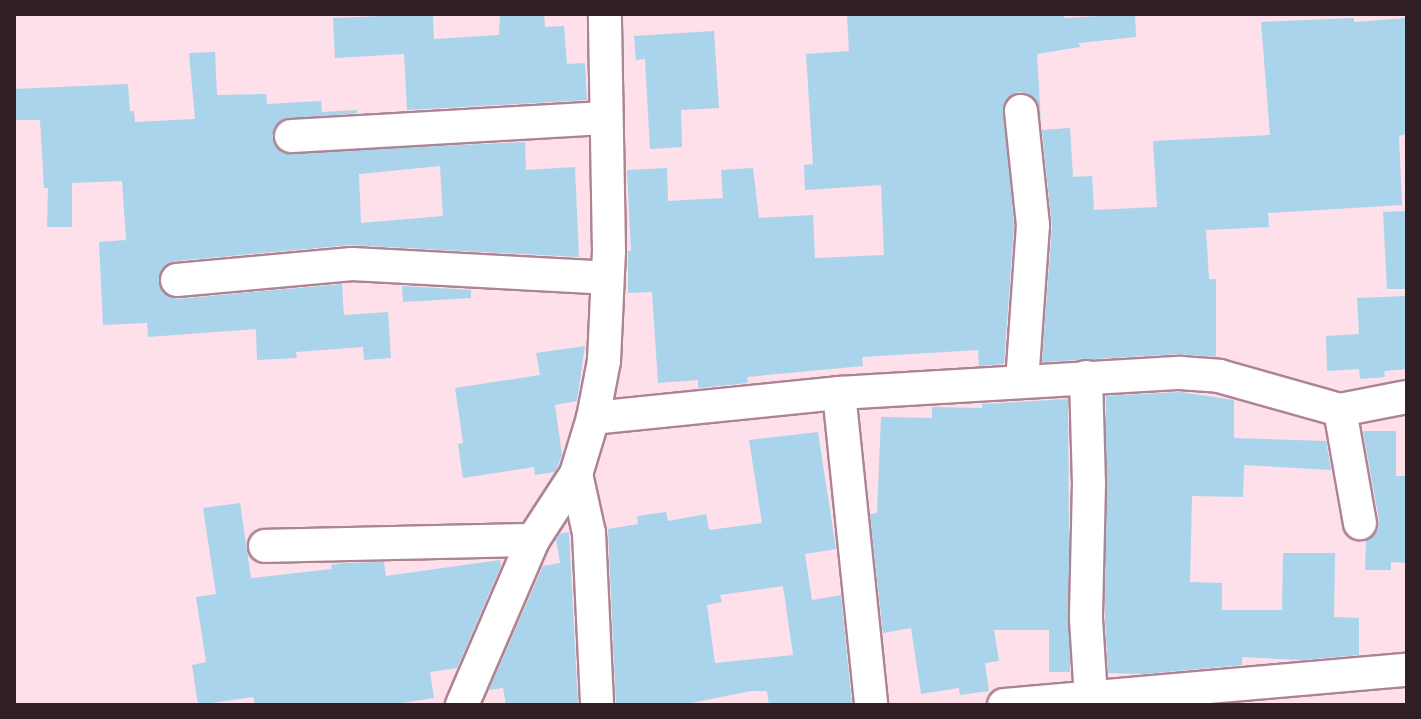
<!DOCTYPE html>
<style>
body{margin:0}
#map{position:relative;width:1421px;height:719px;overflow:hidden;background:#fde0e9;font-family:"Asap Condensed",sans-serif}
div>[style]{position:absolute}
.building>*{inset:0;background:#aad3ec}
.roads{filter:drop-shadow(2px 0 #ae8493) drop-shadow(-2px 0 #ae8493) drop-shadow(0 2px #ae8493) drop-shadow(0 -2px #ae8493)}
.minor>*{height:32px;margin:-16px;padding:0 16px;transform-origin:16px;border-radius:16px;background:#fff}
span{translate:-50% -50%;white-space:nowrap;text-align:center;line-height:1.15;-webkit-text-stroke:7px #fff;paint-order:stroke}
.frame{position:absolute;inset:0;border:16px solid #301f25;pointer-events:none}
</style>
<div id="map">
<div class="building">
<div style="clip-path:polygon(433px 14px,434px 39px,499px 35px,500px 14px,544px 14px,545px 27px,564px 26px,567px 64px,585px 63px,587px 100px,407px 110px,404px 54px,335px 58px,333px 18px)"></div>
<div style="clip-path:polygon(847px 14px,1064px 14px,1064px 18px,1135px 14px,1136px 37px,1079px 43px,1080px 47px,1037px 54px,1041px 123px,1037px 101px,1029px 94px,1018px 92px,1003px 104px,1014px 225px,1004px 364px,979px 366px,978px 350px,862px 357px,863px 366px,747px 377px,748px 383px,698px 388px,698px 380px,658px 383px,652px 292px,628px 293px,628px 251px,631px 251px,627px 170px,667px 168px,668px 201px,723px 198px,721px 170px,753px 168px,759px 218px,813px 215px,815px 258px,884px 255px,881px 185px,805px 190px,804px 165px,813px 164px,806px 54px,849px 51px)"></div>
<div style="clip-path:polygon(1354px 18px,1354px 22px,1407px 18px,1407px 134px,1399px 136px,1402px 205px,1268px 213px,1269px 227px,1206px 230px,1209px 279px,1216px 279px,1216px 357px,1179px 354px,1042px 362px,1052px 226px,1042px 130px,1070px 128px,1073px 177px,1092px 176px,1094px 210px,1157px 207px,1153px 141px,1270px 135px,1261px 22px)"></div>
<div style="clip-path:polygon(714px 31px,719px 108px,681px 110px,682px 147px,650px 149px,645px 59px,636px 60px,634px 36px)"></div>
<div style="clip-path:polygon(evenodd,215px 52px,217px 95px,266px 94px,267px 104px,321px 101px,322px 112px,357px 110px,357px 113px,281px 120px,272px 136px,276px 147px,283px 153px,525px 142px,526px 170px,575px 167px,579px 257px,350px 245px,175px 261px,160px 273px,162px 292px,178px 299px,342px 284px,344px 315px,388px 312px,391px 358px,364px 360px,363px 347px,296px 352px,297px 358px,257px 360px,256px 329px,148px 337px,147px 323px,103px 325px,99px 242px,126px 240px,122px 181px,72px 183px,72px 227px,47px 227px,48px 188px,44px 188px,40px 120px,14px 120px,14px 89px,128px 84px,130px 111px,134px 111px,135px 122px,195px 119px,189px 53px,215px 52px,440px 166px,443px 216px,361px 223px,359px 174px,440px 166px)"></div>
<div style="clip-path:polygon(1407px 211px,1407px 289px,1387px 289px,1383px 212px)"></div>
<div style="clip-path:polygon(402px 286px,471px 290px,471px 298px,403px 302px)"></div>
<div style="clip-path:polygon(1407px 296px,1407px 369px,1384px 371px,1385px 377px,1360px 379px,1359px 369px,1327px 371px,1326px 336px,1359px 334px,1357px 298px)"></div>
<div style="clip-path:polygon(585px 346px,577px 401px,555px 405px,562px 455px,555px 472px,535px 475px,534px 467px,463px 478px,458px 444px,463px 443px,455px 388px,540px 375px,536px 353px)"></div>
<div style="clip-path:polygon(1180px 392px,1234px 400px,1234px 438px,1326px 441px,1331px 470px,1244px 465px,1243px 497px,1192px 496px,1190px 582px,1222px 583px,1222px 610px,1282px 610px,1283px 553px,1335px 553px,1334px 617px,1359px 618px,1359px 655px,1301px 660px,1242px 657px,1242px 665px,1144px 674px,1108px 673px,1105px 619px,1106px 396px)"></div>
<div style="clip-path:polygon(1068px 399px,1070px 672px,1049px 672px,1049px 630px,994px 630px,999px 661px,985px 663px,989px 691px,960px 695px,959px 688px,921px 694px,911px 628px,883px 633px,870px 514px,877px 513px,881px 417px,932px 418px,932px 407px,982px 408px,982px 404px)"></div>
<div style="clip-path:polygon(1363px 431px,1396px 431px,1396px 476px,1406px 476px,1407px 563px,1391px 562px,1391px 570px,1365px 570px,1366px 540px,1378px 530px,1379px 520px)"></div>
<div style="clip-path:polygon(evenodd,818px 432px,836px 549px,805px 554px,812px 600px,841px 595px,852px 705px,769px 705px,767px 691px,751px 691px,681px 705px,616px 705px,608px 529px,638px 524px,637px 516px,666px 512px,668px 521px,706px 514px,709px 530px,762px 523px,749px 440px,818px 432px,783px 586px,793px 655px,715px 663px,707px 605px,722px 602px,720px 595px,783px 586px)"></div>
<div style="clip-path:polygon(240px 503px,251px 578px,332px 569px,331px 565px,344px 563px,384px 562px,386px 576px,500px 560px,501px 566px,457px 668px,430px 672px,434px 698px,388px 705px,255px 705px,253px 697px,198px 705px,192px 665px,206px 662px,196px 597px,216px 594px,203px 508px)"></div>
<div style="clip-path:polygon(569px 532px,578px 705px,506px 705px,503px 688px,489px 690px,543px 566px,560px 563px,556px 540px,560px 534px)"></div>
</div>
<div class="roads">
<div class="minor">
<div style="left:1021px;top:111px;width:115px;rotate:84deg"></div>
<div style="left:1033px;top:225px;width:156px;rotate:94deg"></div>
<div style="left:291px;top:136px;width:315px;rotate:-3.3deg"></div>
<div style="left:177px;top:280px;width:176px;rotate:-5.2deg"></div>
<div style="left:352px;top:264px;width:255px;rotate:3.1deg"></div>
<div style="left:1086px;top:377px;width:106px;rotate:88.4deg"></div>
<div style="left:1089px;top:483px;width:136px;rotate:91.3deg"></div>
<div style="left:1086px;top:619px;width:79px;rotate:86.4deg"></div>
<div style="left:839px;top:393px;width:314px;rotate:84.1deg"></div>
<div style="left:1340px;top:410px;width:115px;rotate:80deg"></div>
<div style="left:593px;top:418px;width:247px;rotate:-5.8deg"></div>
<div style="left:839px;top:393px;width:342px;rotate:-3.4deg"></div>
<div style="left:1180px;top:373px;width:39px;rotate:4deg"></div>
<div style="left:1219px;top:376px;width:126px;rotate:15.7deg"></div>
<div style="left:1340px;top:410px;width:68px;rotate:-11deg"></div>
<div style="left:576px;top:474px;width:60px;rotate:77.6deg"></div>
<div style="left:589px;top:533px;width:172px;rotate:87.3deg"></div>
<div style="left:265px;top:546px;width:268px;rotate:-1.3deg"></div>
<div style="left:462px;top:705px;width:180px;rotate:-66.7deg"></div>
<div style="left:533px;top:540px;width:79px;rotate:-56.9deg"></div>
<div style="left:576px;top:474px;width:59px;rotate:-73.1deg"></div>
<div style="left:593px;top:418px;width:58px;rotate:-79.1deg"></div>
<div style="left:604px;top:361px;width:110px;rotate:-87.4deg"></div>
<div style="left:609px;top:251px;width:237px;rotate:-91deg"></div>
<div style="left:1004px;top:705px;width:405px;rotate:-5deg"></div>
</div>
</div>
<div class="frame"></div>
</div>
